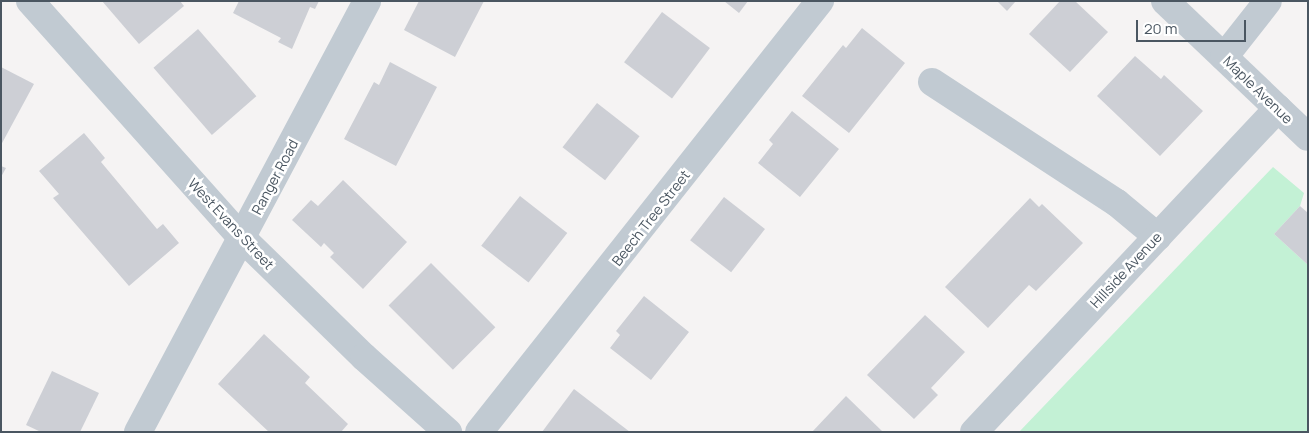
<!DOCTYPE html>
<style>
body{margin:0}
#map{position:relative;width:1309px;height:433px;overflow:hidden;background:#f5f3f3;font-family:Manrope,sans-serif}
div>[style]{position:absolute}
.green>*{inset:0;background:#c3f1d5}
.building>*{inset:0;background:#cdcfd5;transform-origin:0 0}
.minor>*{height:28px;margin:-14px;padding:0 14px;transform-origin:14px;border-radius:14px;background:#c1cad2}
span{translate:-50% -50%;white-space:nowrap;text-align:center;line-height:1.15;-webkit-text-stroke:5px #fff;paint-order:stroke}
.street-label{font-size:14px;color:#4a5661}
.frame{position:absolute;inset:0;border:2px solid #4a5661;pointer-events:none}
.scale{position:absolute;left:1136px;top:20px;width:110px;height:22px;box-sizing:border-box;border:2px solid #4a5661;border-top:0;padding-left:6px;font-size:15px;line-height:18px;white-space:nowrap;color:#4a5661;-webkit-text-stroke:4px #fff;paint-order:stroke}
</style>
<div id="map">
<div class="green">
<div style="clip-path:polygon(1273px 167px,1304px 193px,1300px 206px,1274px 234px,1308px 265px,1308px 432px,1019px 432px)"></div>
</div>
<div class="building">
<div style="clip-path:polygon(102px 1px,180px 1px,184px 6px,139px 44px)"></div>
<div style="clip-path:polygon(239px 1px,319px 1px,315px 9px,310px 7px,292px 49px,278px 42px,281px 38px,233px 13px)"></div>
<div style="clip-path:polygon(419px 1px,484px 1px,455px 57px,404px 30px)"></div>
<div style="clip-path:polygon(724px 1px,748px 1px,739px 13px)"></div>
<div style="clip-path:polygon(997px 1px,1016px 1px,1007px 11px)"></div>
<div style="clip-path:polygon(1060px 1px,1075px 1px,1108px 32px,1070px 72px,1029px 34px)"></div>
<div style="left:662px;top:12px;width:60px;height:63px;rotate:37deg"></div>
<div style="clip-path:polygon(862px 28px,905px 63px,849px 133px,802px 96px,843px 45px,846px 48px)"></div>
<div style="left:198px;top:29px;width:89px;height:59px;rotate:49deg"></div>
<div style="clip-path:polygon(1135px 56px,1161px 79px,1164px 75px,1203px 111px,1160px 156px,1097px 96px)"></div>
<div style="clip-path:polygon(390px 62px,437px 87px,396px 166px,344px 139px,374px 82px,379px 85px)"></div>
<div style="clip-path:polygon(1px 67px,34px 84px,1px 145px)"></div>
<div style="left:597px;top:103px;width:54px;height:56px;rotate:38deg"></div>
<div style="clip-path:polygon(792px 111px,839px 149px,800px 197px,758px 163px,773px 144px,769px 140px)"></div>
<div style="clip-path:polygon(84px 133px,105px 158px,101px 162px,157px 229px,163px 224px,179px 243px,129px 286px,53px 198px,59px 194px,39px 171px)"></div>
<div style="clip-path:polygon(1px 166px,6px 168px,1px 177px)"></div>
<div style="clip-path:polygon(343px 180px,407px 242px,363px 289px,330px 257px,334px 253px,324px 243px,321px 247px,292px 220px,311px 200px,318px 206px)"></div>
<div style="left:520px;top:196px;width:60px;height:63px;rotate:38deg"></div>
<div style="left:724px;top:197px;width:52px;height:55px;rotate:38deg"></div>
<div style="clip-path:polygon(1030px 198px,1039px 207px,1042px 204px,1083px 243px,1036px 291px,1029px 285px,988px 328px,945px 287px)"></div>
<div style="clip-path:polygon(1300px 206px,1308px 213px,1308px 265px,1274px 234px)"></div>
<div style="left:431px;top:263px;width:91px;height:60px;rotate:45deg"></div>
<div style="clip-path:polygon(644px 296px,689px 332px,651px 380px,610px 348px,620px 335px,616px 331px)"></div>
<div style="clip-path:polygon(925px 315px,965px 352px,931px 388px,938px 395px,914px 419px,867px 375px)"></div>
<div style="clip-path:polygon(264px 334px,310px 377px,305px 383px,348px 424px,341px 432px,269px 432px,218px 384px)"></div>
<div style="clip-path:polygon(52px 371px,99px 393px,80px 432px,41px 432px,26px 425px)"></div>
<div style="clip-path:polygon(574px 389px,630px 432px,542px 432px)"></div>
<div style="clip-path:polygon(846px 396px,883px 432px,812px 432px)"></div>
</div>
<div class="minor">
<div style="left:30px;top:1px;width:319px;rotate:48.2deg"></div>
<div style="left:243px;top:239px;width:169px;rotate:44.3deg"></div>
<div style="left:364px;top:357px;width:113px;rotate:41.8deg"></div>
<div style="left:1165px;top:1px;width:197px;rotate:43.6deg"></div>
<div style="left:1224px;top:57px;width:71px;rotate:-51.8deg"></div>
<div style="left:932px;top:82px;width:221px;rotate:33.2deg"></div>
<div style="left:1117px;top:203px;width:53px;rotate:39.7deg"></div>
<div style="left:138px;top:432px;width:488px;rotate:-62deg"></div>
<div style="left:479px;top:432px;width:550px;rotate:-51.65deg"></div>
<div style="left:974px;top:432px;width:444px;rotate:-46.8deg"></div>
</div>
<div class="street-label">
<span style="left:1258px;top:90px;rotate:44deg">Maple Avenue</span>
<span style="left:275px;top:177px;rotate:-62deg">Ranger Road</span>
<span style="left:651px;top:218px;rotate:-52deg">Beech Tree Street</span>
<span style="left:231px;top:224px;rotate:47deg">West Evans Street</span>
<span style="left:1126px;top:270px;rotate:-47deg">Hillside Avenue</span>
</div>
<div class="frame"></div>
<div class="scale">20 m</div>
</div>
